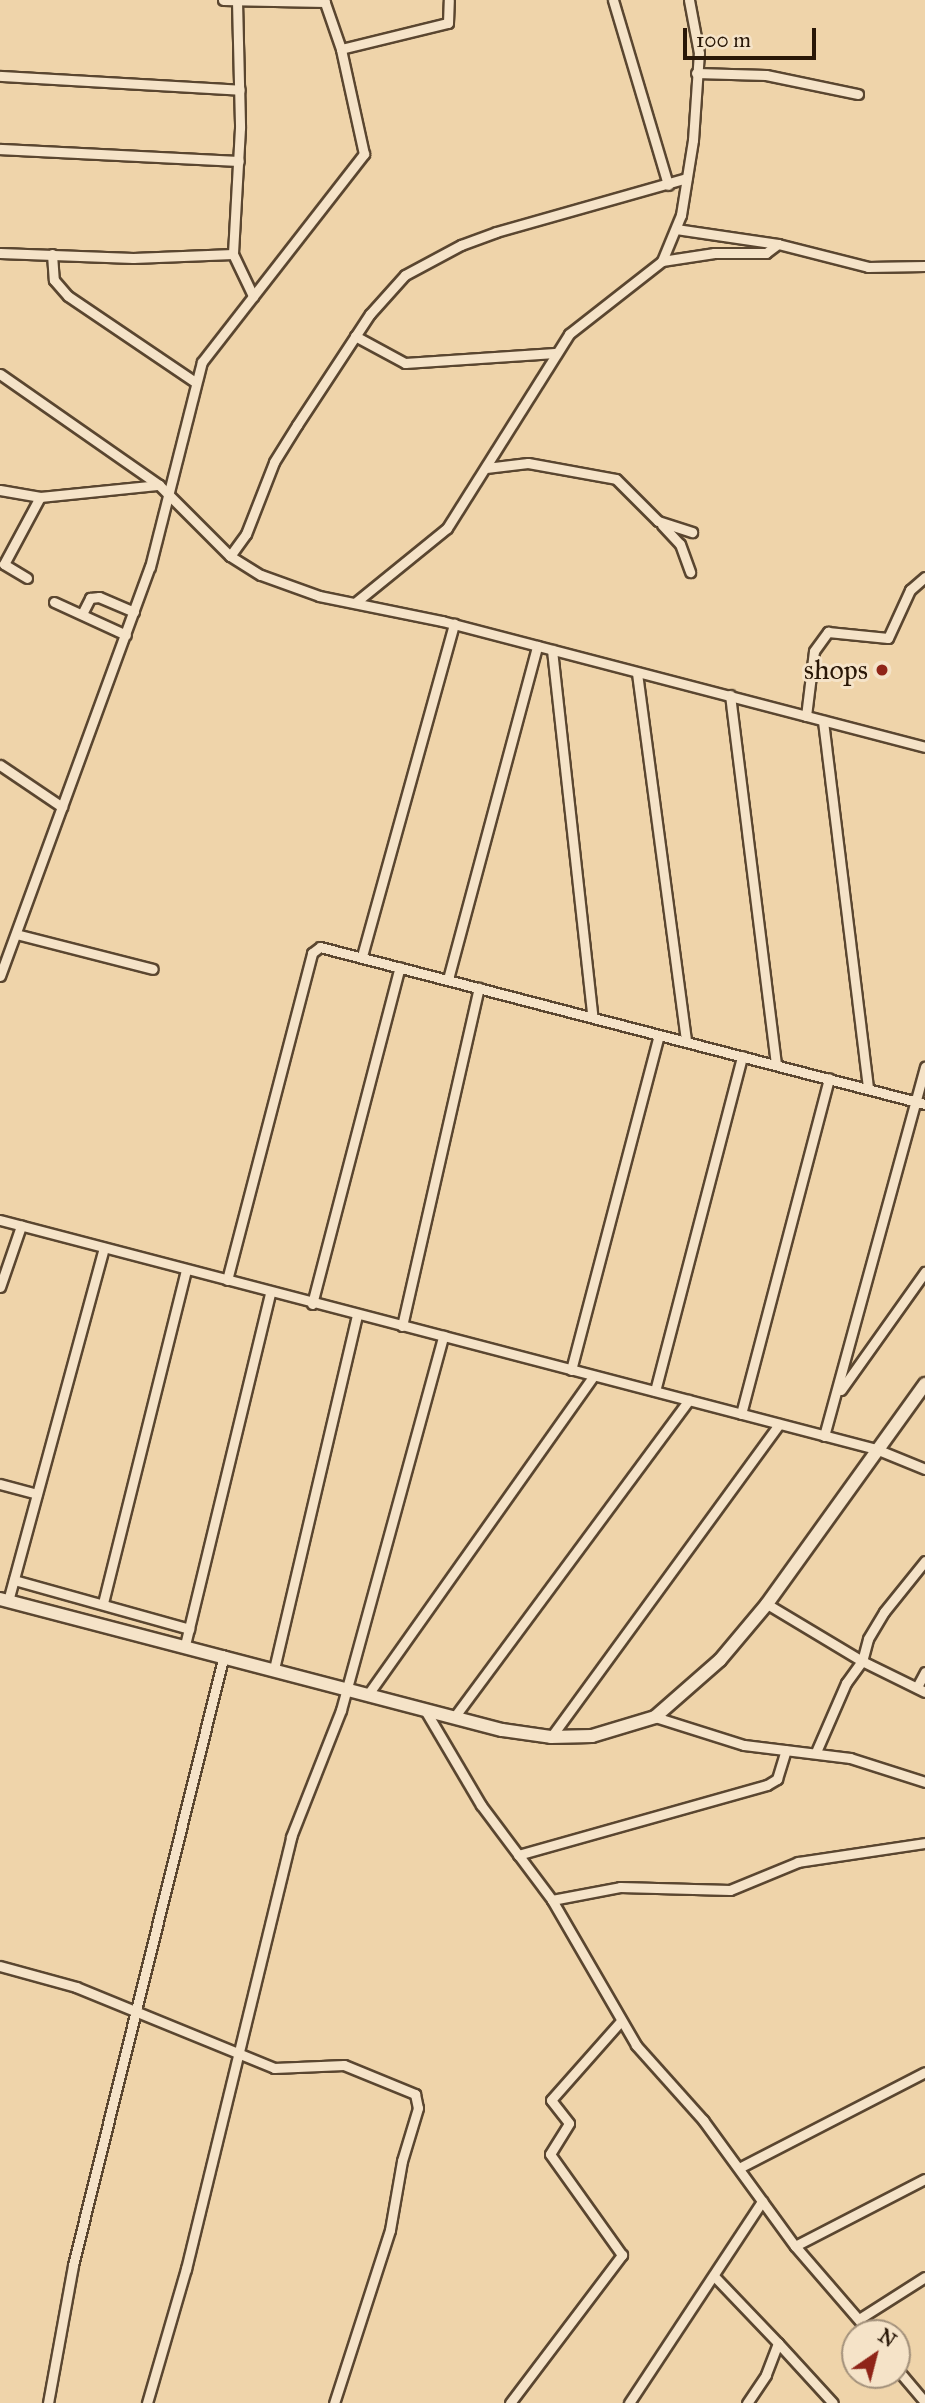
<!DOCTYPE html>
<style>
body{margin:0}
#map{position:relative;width:925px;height:2403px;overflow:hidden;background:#efd4aa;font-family:"IM FELL Great Primer",serif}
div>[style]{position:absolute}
.roads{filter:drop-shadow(2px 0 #5a4630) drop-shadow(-2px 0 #5a4630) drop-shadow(0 2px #5a4630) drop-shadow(0 -2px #5a4630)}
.minor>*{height:9px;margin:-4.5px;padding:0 4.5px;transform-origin:4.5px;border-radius:4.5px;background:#f5e3c8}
.tertiary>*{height:12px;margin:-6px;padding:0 6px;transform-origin:6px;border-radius:6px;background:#f5e3c8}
.dots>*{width:19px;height:19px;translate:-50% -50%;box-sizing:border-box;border:4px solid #f5e3c8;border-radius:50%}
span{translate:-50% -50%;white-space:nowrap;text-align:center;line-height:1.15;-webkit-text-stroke:6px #f5e3c8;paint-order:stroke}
.poi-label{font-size:28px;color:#291707}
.right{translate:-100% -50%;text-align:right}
.north{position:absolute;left:841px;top:2319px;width:70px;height:70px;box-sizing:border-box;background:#f5e3c8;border:2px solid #a3917b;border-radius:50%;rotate:35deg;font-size:19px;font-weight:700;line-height:28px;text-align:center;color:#291707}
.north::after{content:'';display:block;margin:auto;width:24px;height:32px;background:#8f2418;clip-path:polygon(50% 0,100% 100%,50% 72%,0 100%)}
.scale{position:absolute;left:683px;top:28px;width:133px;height:32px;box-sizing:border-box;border:4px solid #291707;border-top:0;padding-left:9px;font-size:21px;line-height:24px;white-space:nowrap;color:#291707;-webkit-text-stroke:5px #f5e3c8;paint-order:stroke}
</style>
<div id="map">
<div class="roads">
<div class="minor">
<div style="left:223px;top:0;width:102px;rotate:1.1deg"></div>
<div style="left:613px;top:0;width:193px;rotate:73.4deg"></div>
<div style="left:237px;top:1px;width:127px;rotate:88.6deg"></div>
<div style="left:240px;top:128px;width:126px;rotate:93.2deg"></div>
<div style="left:233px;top:254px;width:47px;rotate:64.5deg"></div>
<div style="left:341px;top:49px;width:110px;rotate:-13.7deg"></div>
<div style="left:448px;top:23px;width:23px;rotate:-88deg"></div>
<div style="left:696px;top:73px;width:70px;rotate:1.6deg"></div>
<div style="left:766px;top:75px;width:94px;rotate:11.7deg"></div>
<div style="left:0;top:76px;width:240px;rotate:3.3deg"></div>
<div style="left:0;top:149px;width:239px;rotate:2.9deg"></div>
<div style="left:676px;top:229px;width:103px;rotate:8.4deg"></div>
<div style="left:778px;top:244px;width:93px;rotate:14.3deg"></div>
<div style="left:868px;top:267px;width:57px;rotate:-1deg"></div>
<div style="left:0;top:253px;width:133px;rotate:2.2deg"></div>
<div style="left:133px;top:258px;width:100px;rotate:-2.3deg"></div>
<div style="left:52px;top:254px;width:26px;rotate:86deg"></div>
<div style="left:54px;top:280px;width:21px;rotate:49deg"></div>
<div style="left:68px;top:296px;width:153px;rotate:34.1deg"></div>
<div style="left:662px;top:261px;width:53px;rotate:-8.7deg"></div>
<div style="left:714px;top:253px;width:52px"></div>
<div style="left:766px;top:253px;width:15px;rotate:-37deg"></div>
<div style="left:355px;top:336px;width:57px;rotate:28.4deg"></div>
<div style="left:405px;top:363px;width:150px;rotate:-3.8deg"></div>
<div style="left:0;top:374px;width:194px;rotate:34.9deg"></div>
<div style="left:486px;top:468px;width:42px;rotate:-6.8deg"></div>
<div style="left:528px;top:463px;width:89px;rotate:10.3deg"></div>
<div style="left:616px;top:479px;width:59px;rotate:45deg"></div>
<div style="left:658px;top:521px;width:36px;rotate:18deg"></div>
<div style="left:0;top:490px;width:41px;rotate:9.9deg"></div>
<div style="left:40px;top:497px;width:120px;rotate:-5.8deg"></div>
<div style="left:159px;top:485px;width:100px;rotate:45deg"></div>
<div style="left:230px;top:556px;width:36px;rotate:32deg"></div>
<div style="left:261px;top:575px;width:62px;rotate:19.9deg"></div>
<div style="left:319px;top:596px;width:126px;rotate:11.5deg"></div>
<div style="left:442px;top:621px;width:499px;rotate:14.6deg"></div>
<div style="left:662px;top:525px;width:26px;rotate:47deg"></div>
<div style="left:680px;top:544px;width:30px;rotate:70deg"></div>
<div style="left:230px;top:556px;width:27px;rotate:-54deg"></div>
<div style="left:246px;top:534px;width:77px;rotate:-68.7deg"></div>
<div style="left:274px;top:462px;width:44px;rotate:-58.1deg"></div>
<div style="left:297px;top:425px;width:133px;rotate:-56.7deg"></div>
<div style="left:370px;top:314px;width:52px;rotate:-48.1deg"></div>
<div style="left:405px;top:275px;width:64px;rotate:-28.2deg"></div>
<div style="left:461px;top:245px;width:37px;rotate:-20deg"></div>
<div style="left:496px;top:232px;width:198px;rotate:-15.8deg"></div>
<div style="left:27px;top:578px;width:27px;rotate:-149deg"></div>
<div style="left:4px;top:564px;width:76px;rotate:-61.8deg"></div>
<div style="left:54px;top:602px;width:79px;rotate:24.6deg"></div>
<div style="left:356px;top:602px;width:117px;rotate:-39.1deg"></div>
<div style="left:447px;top:528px;width:229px;rotate:-57.8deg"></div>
<div style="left:569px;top:334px;width:118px;rotate:-38.1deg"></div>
<div style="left:662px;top:261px;width:50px;rotate:-67.6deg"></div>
<div style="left:681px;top:215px;width:76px;rotate:-80.9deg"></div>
<div style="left:693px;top:140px;width:87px;rotate:-86.1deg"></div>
<div style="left:699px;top:53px;width:54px;rotate:-100.7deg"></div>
<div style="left:83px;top:612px;width:16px;rotate:-63deg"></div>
<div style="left:90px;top:598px;width:9px;rotate:-6deg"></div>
<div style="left:99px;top:597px;width:38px;rotate:23deg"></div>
<div style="left:552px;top:650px;width:366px;rotate:83.7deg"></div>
<div style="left:637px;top:673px;width:370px;rotate:82.4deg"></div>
<div style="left:730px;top:695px;width:371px;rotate:82.9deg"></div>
<div style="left:806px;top:716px;width:65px;rotate:-83deg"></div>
<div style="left:814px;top:651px;width:24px;rotate:-54deg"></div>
<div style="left:828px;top:632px;width:60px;rotate:5.7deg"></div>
<div style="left:888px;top:638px;width:53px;rotate:-65.4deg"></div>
<div style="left:910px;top:590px;width:20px;rotate:-41deg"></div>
<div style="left:823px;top:721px;width:369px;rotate:83deg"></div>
<div style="left:0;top:765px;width:75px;rotate:34.1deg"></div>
<div style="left:16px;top:934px;width:141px;rotate:14.3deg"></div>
<div style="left:362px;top:956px;width:345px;rotate:-74.5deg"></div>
<div style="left:0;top:976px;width:436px;rotate:-69.9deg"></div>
<div style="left:150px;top:567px;width:211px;rotate:-75.8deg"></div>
<div style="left:202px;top:362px;width:264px;rotate:-52.1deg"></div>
<div style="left:364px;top:154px;width:107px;rotate:-102.4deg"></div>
<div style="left:341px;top:49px;width:52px;rotate:-109.1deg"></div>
<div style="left:448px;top:979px;width:345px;rotate:-75deg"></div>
<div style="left:0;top:1220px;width:905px;rotate:14.65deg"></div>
<div style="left:876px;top:1449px;width:53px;rotate:22.2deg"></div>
<div style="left:227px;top:1280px;width:338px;rotate:-75.4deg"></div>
<div style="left:312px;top:953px;width:10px;rotate:-37deg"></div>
<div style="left:320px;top:947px;width:625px;rotate:14.55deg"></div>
<div style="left:0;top:1287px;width:65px;rotate:-71deg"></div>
<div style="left:312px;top:1304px;width:348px;rotate:-75.4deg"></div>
<div style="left:402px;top:1326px;width:347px;rotate:-77.2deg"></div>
<div style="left:571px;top:1370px;width:346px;rotate:-75.3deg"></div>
<div style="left:841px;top:1390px;width:145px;rotate:-54.6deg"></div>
<div style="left:655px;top:1391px;width:346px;rotate:-75.4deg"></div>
<div style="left:741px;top:1414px;width:347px;rotate:-75.3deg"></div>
<div style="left:824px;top:1436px;width:383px;rotate:-74.7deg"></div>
<div style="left:0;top:1484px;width:38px;rotate:15deg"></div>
<div style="left:925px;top:1561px;width:65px;rotate:128.8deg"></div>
<div style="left:884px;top:1612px;width:31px;rotate:121deg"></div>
<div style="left:868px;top:1639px;width:23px;rotate:105deg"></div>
<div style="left:862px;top:1661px;width:70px;rotate:26.2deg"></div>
<div style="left:14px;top:1580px;width:182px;rotate:15.6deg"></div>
<div style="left:8px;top:1601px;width:366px;rotate:-74.8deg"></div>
<div style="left:103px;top:1603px;width:342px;rotate:-76deg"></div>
<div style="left:767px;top:1604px;width:111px;rotate:31deg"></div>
<div style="left:862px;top:1661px;width:27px;rotate:126deg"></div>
<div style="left:846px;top:1683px;width:75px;rotate:113.5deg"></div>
<div style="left:185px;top:1645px;width:361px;rotate:-76.4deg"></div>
<div style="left:274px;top:1669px;width:364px;rotate:-76.8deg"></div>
<div style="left:917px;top:1687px;width:17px;rotate:-62deg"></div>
<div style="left:369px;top:1693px;width:387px;rotate:-54.7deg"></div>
<div style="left:425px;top:1710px;width:110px;rotate:59.5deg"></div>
<div style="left:481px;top:1805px;width:119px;rotate:53.2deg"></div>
<div style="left:552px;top:1900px;width:168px;rotate:59.9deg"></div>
<div style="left:636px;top:2045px;width:101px;rotate:48.2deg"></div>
<div style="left:703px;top:2120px;width:156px;rotate:53.9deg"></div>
<div style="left:795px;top:2246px;width:115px;rotate:49.2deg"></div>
<div style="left:455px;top:1716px;width:393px;rotate:-53.5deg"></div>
<div style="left:655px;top:1717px;width:93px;rotate:17.5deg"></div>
<div style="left:744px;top:1745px;width:107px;rotate:7deg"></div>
<div style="left:850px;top:1758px;width:79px;rotate:17.7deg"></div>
<div style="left:551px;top:1737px;width:387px;rotate:-53.9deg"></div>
<div style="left:518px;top:1855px;width:259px;rotate:-15.7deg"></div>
<div style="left:767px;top:1785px;width:12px;rotate:-31deg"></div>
<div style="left:777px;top:1779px;width:30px;rotate:-73deg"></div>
<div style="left:552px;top:1900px;width:69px;rotate:-10.8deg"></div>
<div style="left:620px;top:1887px;width:110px;rotate:1.6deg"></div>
<div style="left:730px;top:1890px;width:74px;rotate:-22.4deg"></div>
<div style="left:798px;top:1862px;width:128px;rotate:-8.5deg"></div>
<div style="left:0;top:1966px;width:79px;rotate:15.4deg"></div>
<div style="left:76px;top:1987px;width:214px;rotate:22.2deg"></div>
<div style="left:274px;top:2068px;width:70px;rotate:-2.5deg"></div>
<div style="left:344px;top:2065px;width:77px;rotate:22.2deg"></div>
<div style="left:415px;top:2094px;width:14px;rotate:78deg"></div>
<div style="left:418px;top:2108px;width:55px;rotate:106.8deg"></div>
<div style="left:402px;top:2161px;width:70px;rotate:99.9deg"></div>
<div style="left:390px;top:2230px;width:182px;rotate:107.9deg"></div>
<div style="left:739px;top:2168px;width:209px;rotate:-27.3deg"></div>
<div style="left:795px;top:2246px;width:146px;rotate:-27.3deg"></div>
<div style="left:714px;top:2276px;width:93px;rotate:46.3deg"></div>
<div style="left:778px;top:2343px;width:34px;rotate:111deg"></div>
<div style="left:766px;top:2375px;width:34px;rotate:124deg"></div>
<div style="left:859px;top:2319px;width:78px;rotate:-32.5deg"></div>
<div style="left:778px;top:2343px;width:81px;rotate:47.5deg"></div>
<div style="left:897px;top:2369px;width:43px;rotate:49.7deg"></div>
<div style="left:48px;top:2403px;width:140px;rotate:-79.7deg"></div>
<div style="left:73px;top:2265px;width:628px;rotate:-76.1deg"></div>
<div style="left:147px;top:2403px;width:140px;rotate:-73.8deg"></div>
<div style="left:186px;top:2269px;width:445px;rotate:-76.3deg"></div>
<div style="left:291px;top:1837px;width:136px;rotate:-68.5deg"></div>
<div style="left:341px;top:1710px;width:388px;rotate:-74.7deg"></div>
<div style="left:510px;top:2403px;width:186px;rotate:-52.9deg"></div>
<div style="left:622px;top:2255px;width:124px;rotate:-125.5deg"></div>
<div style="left:550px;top:2154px;width:36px;rotate:-58deg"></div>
<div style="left:569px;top:2123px;width:29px;rotate:-128deg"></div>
<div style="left:551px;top:2100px;width:106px;rotate:-48.5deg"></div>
<div style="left:629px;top:2403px;width:242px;rotate:-56.6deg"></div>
</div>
<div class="tertiary">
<div style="left:0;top:1599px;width:519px;rotate:14.63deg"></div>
<div style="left:502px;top:1730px;width:49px;rotate:8.1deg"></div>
<div style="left:551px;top:1737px;width:41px;rotate:-1.4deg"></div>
<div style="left:592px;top:1736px;width:66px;rotate:-16.8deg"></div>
<div style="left:655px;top:1717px;width:86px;rotate:-41.2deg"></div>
<div style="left:720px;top:1660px;width:73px;rotate:-50deg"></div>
<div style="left:767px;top:1604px;width:271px;rotate:-54.3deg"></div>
</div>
</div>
<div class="dots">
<div style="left:882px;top:670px;background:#8f2418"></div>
</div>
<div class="poi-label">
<span class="right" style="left:868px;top:670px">shops</span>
</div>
<div class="north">N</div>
<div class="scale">100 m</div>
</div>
